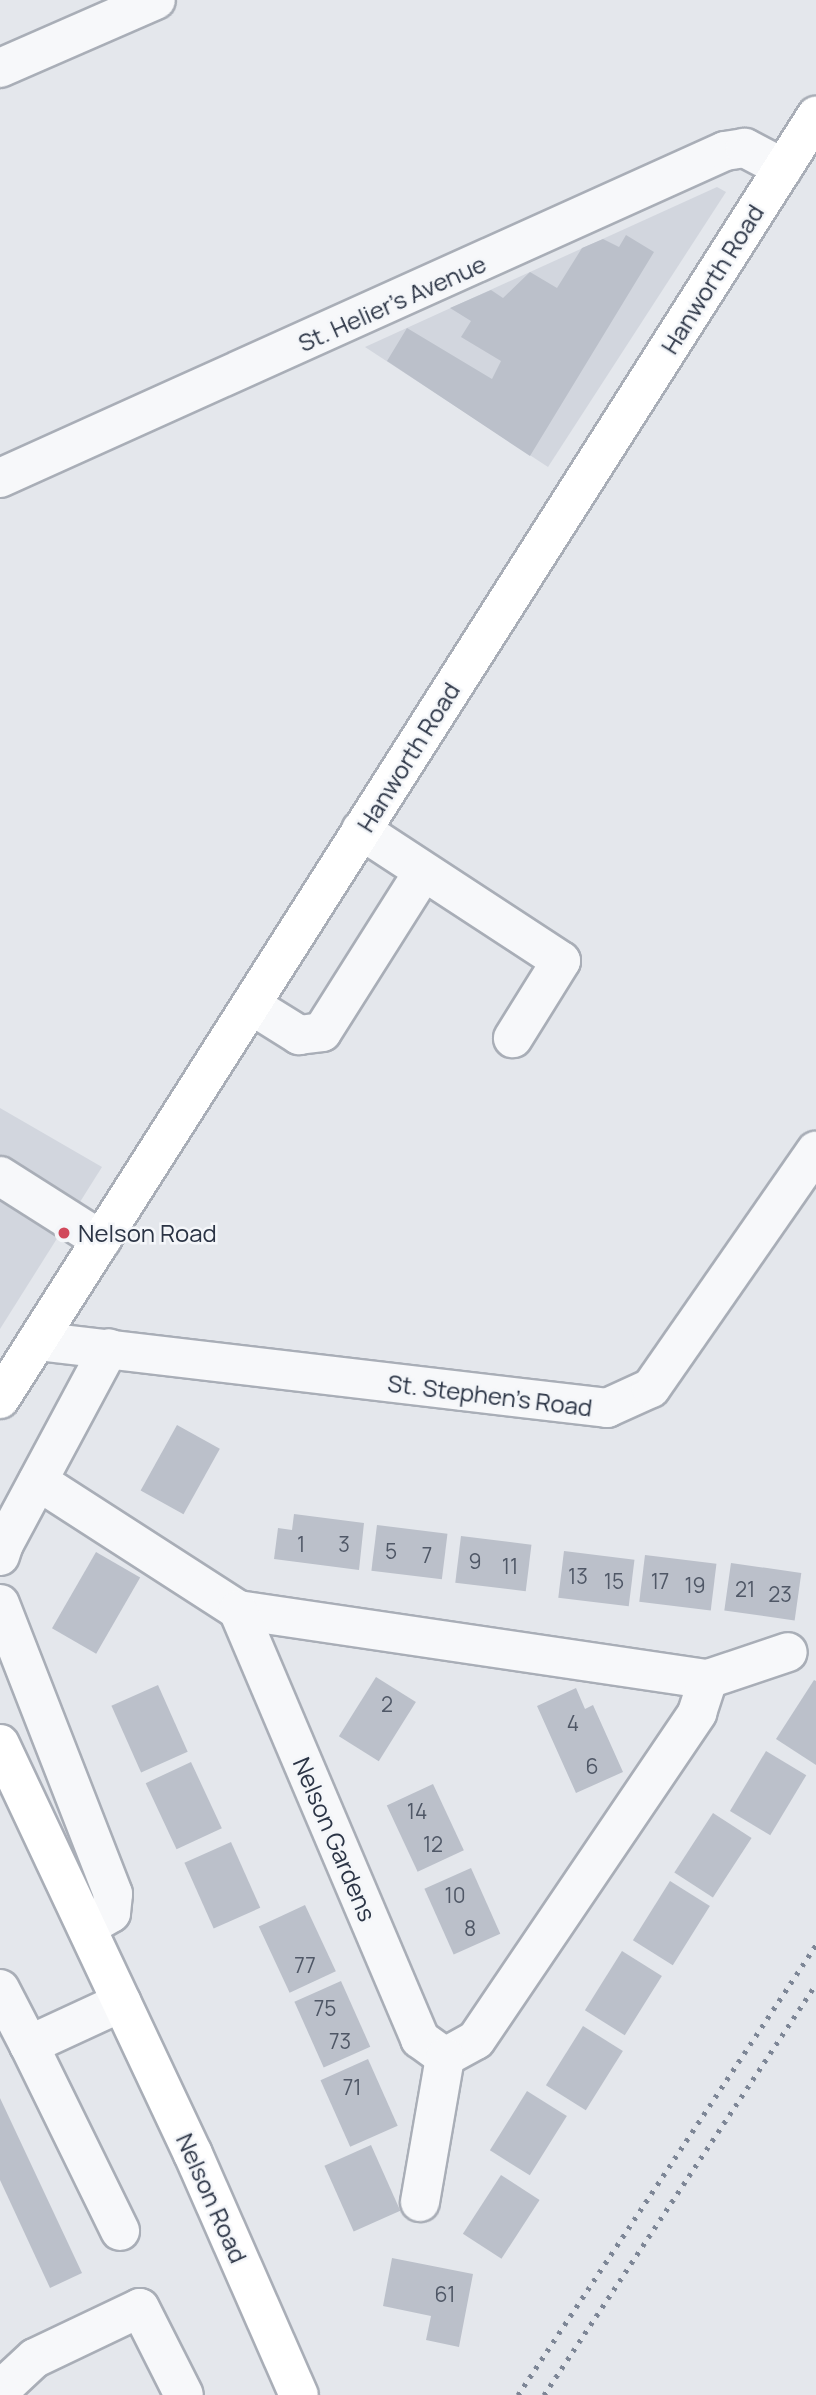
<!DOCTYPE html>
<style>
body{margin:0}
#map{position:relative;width:816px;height:2395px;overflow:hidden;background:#e4e7ec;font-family:Manrope,sans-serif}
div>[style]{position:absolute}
.built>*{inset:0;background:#d2d6de}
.building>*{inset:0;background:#bbc0ca;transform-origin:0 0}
.roads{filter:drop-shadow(2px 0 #a9aeb7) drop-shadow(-2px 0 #a9aeb7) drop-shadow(0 2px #a9aeb7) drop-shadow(0 -2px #a9aeb7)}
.minor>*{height:38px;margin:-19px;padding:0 19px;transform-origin:19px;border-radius:19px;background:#f7f8fa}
.major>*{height:38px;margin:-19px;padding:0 19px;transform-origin:19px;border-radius:19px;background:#fff}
.rail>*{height:5px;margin-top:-2.5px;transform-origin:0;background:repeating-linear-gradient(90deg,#7d8696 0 3.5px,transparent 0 10.5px)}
.dots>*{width:19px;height:19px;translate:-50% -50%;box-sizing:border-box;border:4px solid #f4f6f9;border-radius:50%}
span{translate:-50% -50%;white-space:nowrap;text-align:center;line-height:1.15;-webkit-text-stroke:5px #f4f6f9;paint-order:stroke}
.number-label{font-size:21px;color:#4f5766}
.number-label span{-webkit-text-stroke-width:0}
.street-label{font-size:24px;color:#2b3445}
.poi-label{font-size:24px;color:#2b3445}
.left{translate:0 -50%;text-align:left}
</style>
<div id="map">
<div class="built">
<div style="clip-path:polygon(717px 187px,726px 192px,548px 467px,365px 347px)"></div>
<div style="clip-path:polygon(0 1108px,102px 1167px,0 1329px)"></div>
</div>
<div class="building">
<div style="clip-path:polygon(626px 235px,654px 252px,530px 456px,387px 361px,407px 328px,492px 379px,501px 361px,461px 337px,471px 321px,450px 308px,491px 290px,503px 298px,530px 272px,557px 288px,582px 248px,603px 239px,619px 247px)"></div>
<div style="left:177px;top:1425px;width:49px;height:75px;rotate:29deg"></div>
<div style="clip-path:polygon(294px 1514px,364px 1523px,359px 1570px,274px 1559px,278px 1528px,292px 1530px)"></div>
<div style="left:377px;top:1525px;width:71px;height:46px;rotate:7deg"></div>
<div style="left:461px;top:1536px;width:71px;height:47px;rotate:7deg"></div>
<div style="left:564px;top:1551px;width:71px;height:47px;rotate:7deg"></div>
<div style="left:96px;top:1552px;width:51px;height:88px;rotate:30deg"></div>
<div style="left:645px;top:1555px;width:72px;height:47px;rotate:7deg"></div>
<div style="left:731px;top:1563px;width:71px;height:48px;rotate:8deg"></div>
<div style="left:376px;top:1677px;width:47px;height:70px;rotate:32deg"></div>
<div style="clip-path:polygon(814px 1680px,816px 1681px,816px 1765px,776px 1739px)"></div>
<div style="left:158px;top:1685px;width:73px;height:51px;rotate:66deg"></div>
<div style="clip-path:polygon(576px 1688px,585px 1709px,593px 1705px,623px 1772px,576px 1793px,537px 1706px)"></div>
<div style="left:766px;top:1751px;width:47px;height:70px;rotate:31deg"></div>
<div style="left:191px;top:1762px;width:73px;height:50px;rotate:65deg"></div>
<div style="left:433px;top:1784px;width:73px;height:51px;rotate:65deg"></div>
<div style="left:713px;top:1813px;width:46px;height:71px;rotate:33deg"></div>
<div style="left:231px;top:1842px;width:72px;height:51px;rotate:66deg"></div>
<div style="left:471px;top:1868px;width:72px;height:51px;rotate:66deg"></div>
<div style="left:670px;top:1881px;width:47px;height:70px;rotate:32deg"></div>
<div style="left:305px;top:1905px;width:73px;height:51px;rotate:65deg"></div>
<div style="left:622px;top:1951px;width:47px;height:70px;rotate:32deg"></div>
<div style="left:341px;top:1981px;width:72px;height:51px;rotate:66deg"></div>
<div style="left:583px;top:2026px;width:47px;height:70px;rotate:32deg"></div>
<div style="left:368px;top:2059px;width:73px;height:52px;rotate:66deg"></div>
<div style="left:527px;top:2091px;width:47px;height:70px;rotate:32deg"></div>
<div style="clip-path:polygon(0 2098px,82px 2273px,50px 2288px,0 2180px)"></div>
<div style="left:371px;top:2145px;width:72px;height:51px;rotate:66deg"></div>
<div style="left:501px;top:2175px;width:46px;height:70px;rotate:33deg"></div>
<div style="clip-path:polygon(392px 2258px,473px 2274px,459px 2347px,426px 2340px,431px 2316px,383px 2306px)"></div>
</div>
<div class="roads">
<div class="minor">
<div style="left:0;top:68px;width:170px;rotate:-23.6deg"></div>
<div style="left:0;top:478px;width:795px;rotate:-24.28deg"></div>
<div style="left:725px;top:151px;width:20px;rotate:-9deg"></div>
<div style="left:745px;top:148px;width:43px;rotate:27.8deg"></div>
<div style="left:361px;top:830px;width:239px;rotate:33.2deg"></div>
<div style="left:561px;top:961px;width:91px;rotate:121.9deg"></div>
<div style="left:251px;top:1005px;width:57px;rotate:32deg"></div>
<div style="left:299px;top:1035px;width:23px;rotate:-7deg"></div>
<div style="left:322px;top:1032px;width:189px;rotate:-57.7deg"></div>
<div style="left:0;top:1176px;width:120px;rotate:32.4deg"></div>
<div style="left:37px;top:1341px;width:574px;rotate:6.7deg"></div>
<div style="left:607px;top:1408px;width:48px;rotate:-24.4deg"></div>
<div style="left:651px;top:1388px;width:289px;rotate:-55.2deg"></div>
<div style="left:38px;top:1481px;width:238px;rotate:32.8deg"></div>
<div style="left:238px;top:1610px;width:475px;rotate:8.4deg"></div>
<div style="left:708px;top:1679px;width:84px;rotate:-18.6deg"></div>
<div style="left:0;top:1556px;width:13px;rotate:-72deg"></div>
<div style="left:4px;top:1544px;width:222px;rotate:-61.8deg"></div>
<div style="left:0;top:1604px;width:311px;rotate:68.7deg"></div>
<div style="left:113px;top:1894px;width:19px;rotate:96deg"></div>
<div style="left:111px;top:1913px;width:28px;rotate:150deg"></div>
<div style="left:238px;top:1610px;width:466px;rotate:67deg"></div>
<div style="left:420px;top:2039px;width:31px;rotate:36deg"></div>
<div style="left:445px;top:2057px;width:35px;rotate:-29deg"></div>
<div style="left:476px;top:2040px;width:395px;rotate:-55.9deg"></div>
<div style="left:697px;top:1713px;width:36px;rotate:-72deg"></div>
<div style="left:0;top:1989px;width:63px;rotate:62.6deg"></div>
<div style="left:29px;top:2045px;width:102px;rotate:-24.8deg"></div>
<div style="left:29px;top:2045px;width:207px;rotate:63.9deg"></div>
<div style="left:420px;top:2202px;width:147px;rotate:-80.2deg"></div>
<div style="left:9px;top:2382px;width:35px;rotate:-43deg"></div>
<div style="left:35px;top:2358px;width:116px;rotate:-25.5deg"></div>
<div style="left:140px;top:2308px;width:97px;rotate:63.2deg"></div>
</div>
<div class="major">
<div style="left:0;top:1399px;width:1521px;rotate:-57.54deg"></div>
<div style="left:0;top:1744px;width:453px;rotate:64.8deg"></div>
<div style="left:193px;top:2154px;width:263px;rotate:66.3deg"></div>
</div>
</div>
<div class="rail">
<div style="left:518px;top:2395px;width:540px;rotate:-56.49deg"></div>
<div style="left:544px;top:2395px;width:493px;rotate:-56.5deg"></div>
</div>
<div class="dots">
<div style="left:64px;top:1233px;background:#d1495b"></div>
</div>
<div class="number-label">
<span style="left:301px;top:1544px">1</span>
<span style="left:344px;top:1544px">3</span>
<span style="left:391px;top:1551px">5</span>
<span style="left:427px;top:1555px">7</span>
<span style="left:475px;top:1561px">9</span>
<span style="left:510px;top:1566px">11</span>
<span style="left:578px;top:1576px">13</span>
<span style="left:614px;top:1581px">15</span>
<span style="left:660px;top:1581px">17</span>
<span style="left:695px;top:1585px">19</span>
<span style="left:745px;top:1589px">21</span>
<span style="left:780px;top:1594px">23</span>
<span style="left:387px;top:1704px">2</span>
<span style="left:573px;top:1723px">4</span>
<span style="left:592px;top:1766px">6</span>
<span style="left:417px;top:1811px">14</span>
<span style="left:433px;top:1844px">12</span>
<span style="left:455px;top:1895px">10</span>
<span style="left:470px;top:1928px">8</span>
<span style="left:305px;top:1965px">77</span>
<span style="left:325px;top:2008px">75</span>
<span style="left:340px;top:2041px">73</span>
<span style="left:352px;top:2087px">71</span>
<span style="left:445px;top:2294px">61</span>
</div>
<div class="street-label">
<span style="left:712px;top:279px;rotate:-58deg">Hanworth Road</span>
<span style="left:392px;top:303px;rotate:-24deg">St. Helier's Avenue</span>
<span style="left:408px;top:757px;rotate:-58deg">Hanworth Road</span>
<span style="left:490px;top:1395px;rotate:7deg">St. Stephen's Road</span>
<span style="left:335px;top:1839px;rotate:67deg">Nelson Gardens</span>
<span style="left:212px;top:2198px;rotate:66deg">Nelson Road</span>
</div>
<div class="poi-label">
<span class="left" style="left:78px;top:1233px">Nelson Road</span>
</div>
</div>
